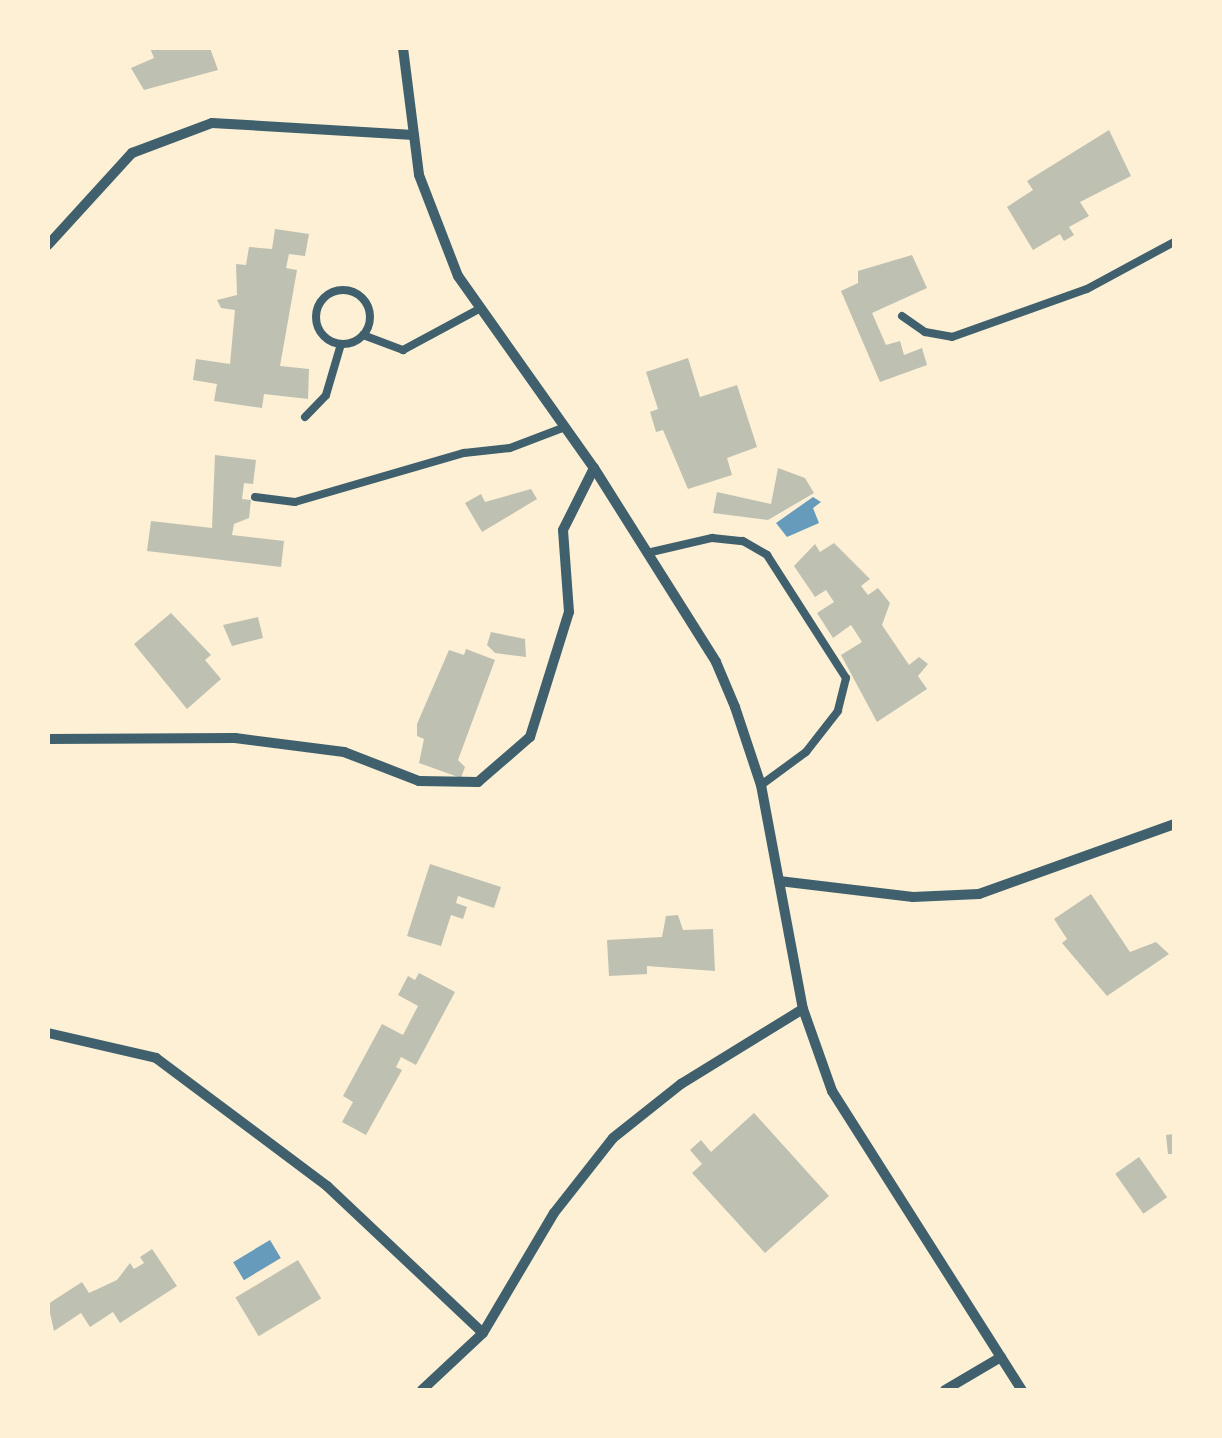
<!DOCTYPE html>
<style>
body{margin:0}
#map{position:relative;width:1222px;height:1438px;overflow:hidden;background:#fdf0d5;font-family:Cabin,sans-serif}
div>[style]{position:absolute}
.water>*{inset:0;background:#669bbc;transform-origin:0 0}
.building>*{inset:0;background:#bec0b2;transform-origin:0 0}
.service>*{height:8px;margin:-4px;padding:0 4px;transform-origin:4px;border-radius:4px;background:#3f606c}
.service>.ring{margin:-4px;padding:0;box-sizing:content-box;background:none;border:8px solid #3f606c;border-radius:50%}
.minor>*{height:10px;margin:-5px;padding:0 5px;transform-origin:5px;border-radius:5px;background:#3f606c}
span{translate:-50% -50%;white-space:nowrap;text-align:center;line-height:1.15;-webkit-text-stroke:8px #fdf0d5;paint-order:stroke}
.frame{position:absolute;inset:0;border:50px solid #fdf0d5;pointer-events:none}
</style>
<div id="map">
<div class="water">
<div style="clip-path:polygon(813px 497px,821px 502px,813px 508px,819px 523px,787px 537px,776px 523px)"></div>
<div style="left:270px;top:1240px;width:21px;height:43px;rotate:59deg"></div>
</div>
<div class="building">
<div style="clip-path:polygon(150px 48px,210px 48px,218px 70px,144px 90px,131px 68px,154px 58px)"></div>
<div style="clip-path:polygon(1109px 130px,1131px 176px,1080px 202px,1089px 216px,1069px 227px,1074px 235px,1064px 241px,1060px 234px,1033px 250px,1007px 207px,1033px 190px,1027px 181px)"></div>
<div style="clip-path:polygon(275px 229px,309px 234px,305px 256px,289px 254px,286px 268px,297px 270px,280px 366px,309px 369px,308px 399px,264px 394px,262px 408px,214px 401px,217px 384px,193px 380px,196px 359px,230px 364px,235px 310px,221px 308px,217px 300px,237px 295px,236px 264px,246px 265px,249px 247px,272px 249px)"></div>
<div style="clip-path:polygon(912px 255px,927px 288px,872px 313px,886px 345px,900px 341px,904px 355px,922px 348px,927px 365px,880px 382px,841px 291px,858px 283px,858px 271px)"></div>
<div style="clip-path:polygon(688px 358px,700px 397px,737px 385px,757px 447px,727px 458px,732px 475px,688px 489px,663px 430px,656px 432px,650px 412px,658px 409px,646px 372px)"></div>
<div style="clip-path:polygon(215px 455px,256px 460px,253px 484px,244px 483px,242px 499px,251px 500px,249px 518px,234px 524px,232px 535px,284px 541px,281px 567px,147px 551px,151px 521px,212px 528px)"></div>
<div style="clip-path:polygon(778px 468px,805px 478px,814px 493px,768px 520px,713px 513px,717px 492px,771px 504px)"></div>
<div style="clip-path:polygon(531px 489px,537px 499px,482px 532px,465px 503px,481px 494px,485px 502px)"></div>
<div style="clip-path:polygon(834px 543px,870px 579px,861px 586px,868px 595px,878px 588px,890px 603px,882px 625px,909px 665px,919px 657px,928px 664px,918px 676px,927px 689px,877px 722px,841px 655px,862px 642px,851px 625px,833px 638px,817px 613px,834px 602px,826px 590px,815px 597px,794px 566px,815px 544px,820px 552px)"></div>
<div style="clip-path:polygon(171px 613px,211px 655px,205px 660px,221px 679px,187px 709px,134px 644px)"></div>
<div style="clip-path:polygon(258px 617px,263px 638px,232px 646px,223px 625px)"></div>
<div style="clip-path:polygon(491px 632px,525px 639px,526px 657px,495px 653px,487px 645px)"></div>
<div style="clip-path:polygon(466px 649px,495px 660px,458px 760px,465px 767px,461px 778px,419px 763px,424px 739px,417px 736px,417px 724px,449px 650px,464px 655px)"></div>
<div style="clip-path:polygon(430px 864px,501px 887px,494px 908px,458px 896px,456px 903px,467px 907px,463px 919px,451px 915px,441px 946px,407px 936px)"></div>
<div style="clip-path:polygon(1091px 894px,1130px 952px,1156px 942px,1169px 954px,1107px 996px,1062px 943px,1067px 939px,1054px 919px)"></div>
<div style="clip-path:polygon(678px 915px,683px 930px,713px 929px,715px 971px,647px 966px,647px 974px,609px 976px,607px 940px,662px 937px,666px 916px)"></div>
<div style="clip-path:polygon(419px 973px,455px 992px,416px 1065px,401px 1057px,396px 1067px,402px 1070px,366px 1135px,342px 1122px,353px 1102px,343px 1096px,382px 1024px,403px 1035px,418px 1006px,398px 995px,408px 976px,415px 980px)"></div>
<div style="clip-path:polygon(754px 1113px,829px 1196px,765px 1253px,692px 1173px,702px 1164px,690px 1150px,701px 1140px,711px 1152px)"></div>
<div style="clip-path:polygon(1174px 1134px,1174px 1154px,1168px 1154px,1166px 1135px)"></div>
<div style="left:1139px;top:1157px;width:49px;height:29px;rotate:55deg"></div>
<div style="clip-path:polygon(152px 1249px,177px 1286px,120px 1323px,113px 1312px,90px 1327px,81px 1313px,54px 1331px,48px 1304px,82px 1282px,89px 1293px,117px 1280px,130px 1263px,134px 1269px,144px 1263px,140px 1257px)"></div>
<div style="left:298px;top:1260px;width:45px;height:73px;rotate:59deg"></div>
</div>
<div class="service">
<div class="ring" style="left:316px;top:290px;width:46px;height:46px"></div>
<div style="left:902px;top:316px;width:28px;rotate:35deg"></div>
<div style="left:925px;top:332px;width:27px;rotate:10deg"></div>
<div style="left:952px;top:337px;width:143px;rotate:-19.6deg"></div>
<div style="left:1087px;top:289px;width:99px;rotate:-28.4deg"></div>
<div style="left:363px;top:335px;width:43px;rotate:20.6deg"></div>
<div style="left:403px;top:350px;width:89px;rotate:-28.3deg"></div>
<div style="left:305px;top:417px;width:30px;rotate:-46deg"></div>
<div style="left:326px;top:395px;width:53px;rotate:-73.6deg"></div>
<div style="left:255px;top:497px;width:40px;rotate:7.1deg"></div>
<div style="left:295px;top:502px;width:176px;rotate:-16.2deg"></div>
<div style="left:464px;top:453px;width:46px;rotate:-6.2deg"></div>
<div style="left:510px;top:448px;width:59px;rotate:-20.9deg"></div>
<div style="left:647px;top:553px;width:67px;rotate:-13deg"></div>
<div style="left:712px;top:538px;width:31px;rotate:6deg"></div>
<div style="left:743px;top:541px;width:28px;rotate:30deg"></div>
<div style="left:767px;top:555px;width:146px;rotate:57.3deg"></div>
<div style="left:846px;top:678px;width:34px;rotate:104deg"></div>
<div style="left:838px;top:711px;width:52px;rotate:128deg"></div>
<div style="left:806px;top:752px;width:56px;rotate:143.7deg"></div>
</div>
<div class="minor">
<div style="left:403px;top:48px;width:128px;rotate:82.8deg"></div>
<div style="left:419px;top:175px;width:108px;rotate:68.9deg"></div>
<div style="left:458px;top:276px;width:235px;rotate:54.7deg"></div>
<div style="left:594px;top:468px;width:229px;rotate:57.8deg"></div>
<div style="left:716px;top:662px;width:49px;rotate:67.1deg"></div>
<div style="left:735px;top:707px;width:82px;rotate:71.6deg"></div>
<div style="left:761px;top:785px;width:228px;rotate:79.4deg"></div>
<div style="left:803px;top:1009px;width:87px;rotate:70.5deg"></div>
<div style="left:832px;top:1091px;width:354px;rotate:57.6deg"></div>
<div style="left:48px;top:245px;width:125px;rotate:-47.6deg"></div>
<div style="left:132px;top:153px;width:85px;rotate:-20.6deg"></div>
<div style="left:212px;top:123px;width:202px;rotate:3.4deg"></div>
<div style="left:48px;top:739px;width:187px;rotate:-0.3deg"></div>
<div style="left:235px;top:738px;width:110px;rotate:7.3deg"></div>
<div style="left:344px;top:752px;width:80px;rotate:21.1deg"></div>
<div style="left:419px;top:781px;width:59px;rotate:1deg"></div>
<div style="left:478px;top:782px;width:69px;rotate:-40.9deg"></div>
<div style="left:530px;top:737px;width:131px;rotate:-72.7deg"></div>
<div style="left:569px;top:612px;width:82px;rotate:-94.2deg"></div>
<div style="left:563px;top:530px;width:69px;rotate:-63.4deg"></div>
<div style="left:779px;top:881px;width:135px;rotate:6.8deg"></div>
<div style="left:913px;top:897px;width:66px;rotate:-2.6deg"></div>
<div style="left:979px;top:894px;width:207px;rotate:-19.7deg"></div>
<div style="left:48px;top:1033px;width:111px;rotate:13deg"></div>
<div style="left:156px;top:1058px;width:214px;rotate:36.8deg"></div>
<div style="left:327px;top:1186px;width:214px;rotate:43.3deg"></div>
<div style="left:422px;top:1390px;width:83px;rotate:-43.1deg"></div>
<div style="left:483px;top:1333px;width:139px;rotate:-59.4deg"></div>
<div style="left:554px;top:1213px;width:95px;rotate:-51.8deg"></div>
<div style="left:613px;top:1138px;width:87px;rotate:-38.5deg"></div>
<div style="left:681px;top:1084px;width:143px;rotate:-31.6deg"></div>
<div style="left:945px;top:1390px;width:65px;rotate:-30.5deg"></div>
</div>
<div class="frame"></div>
</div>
